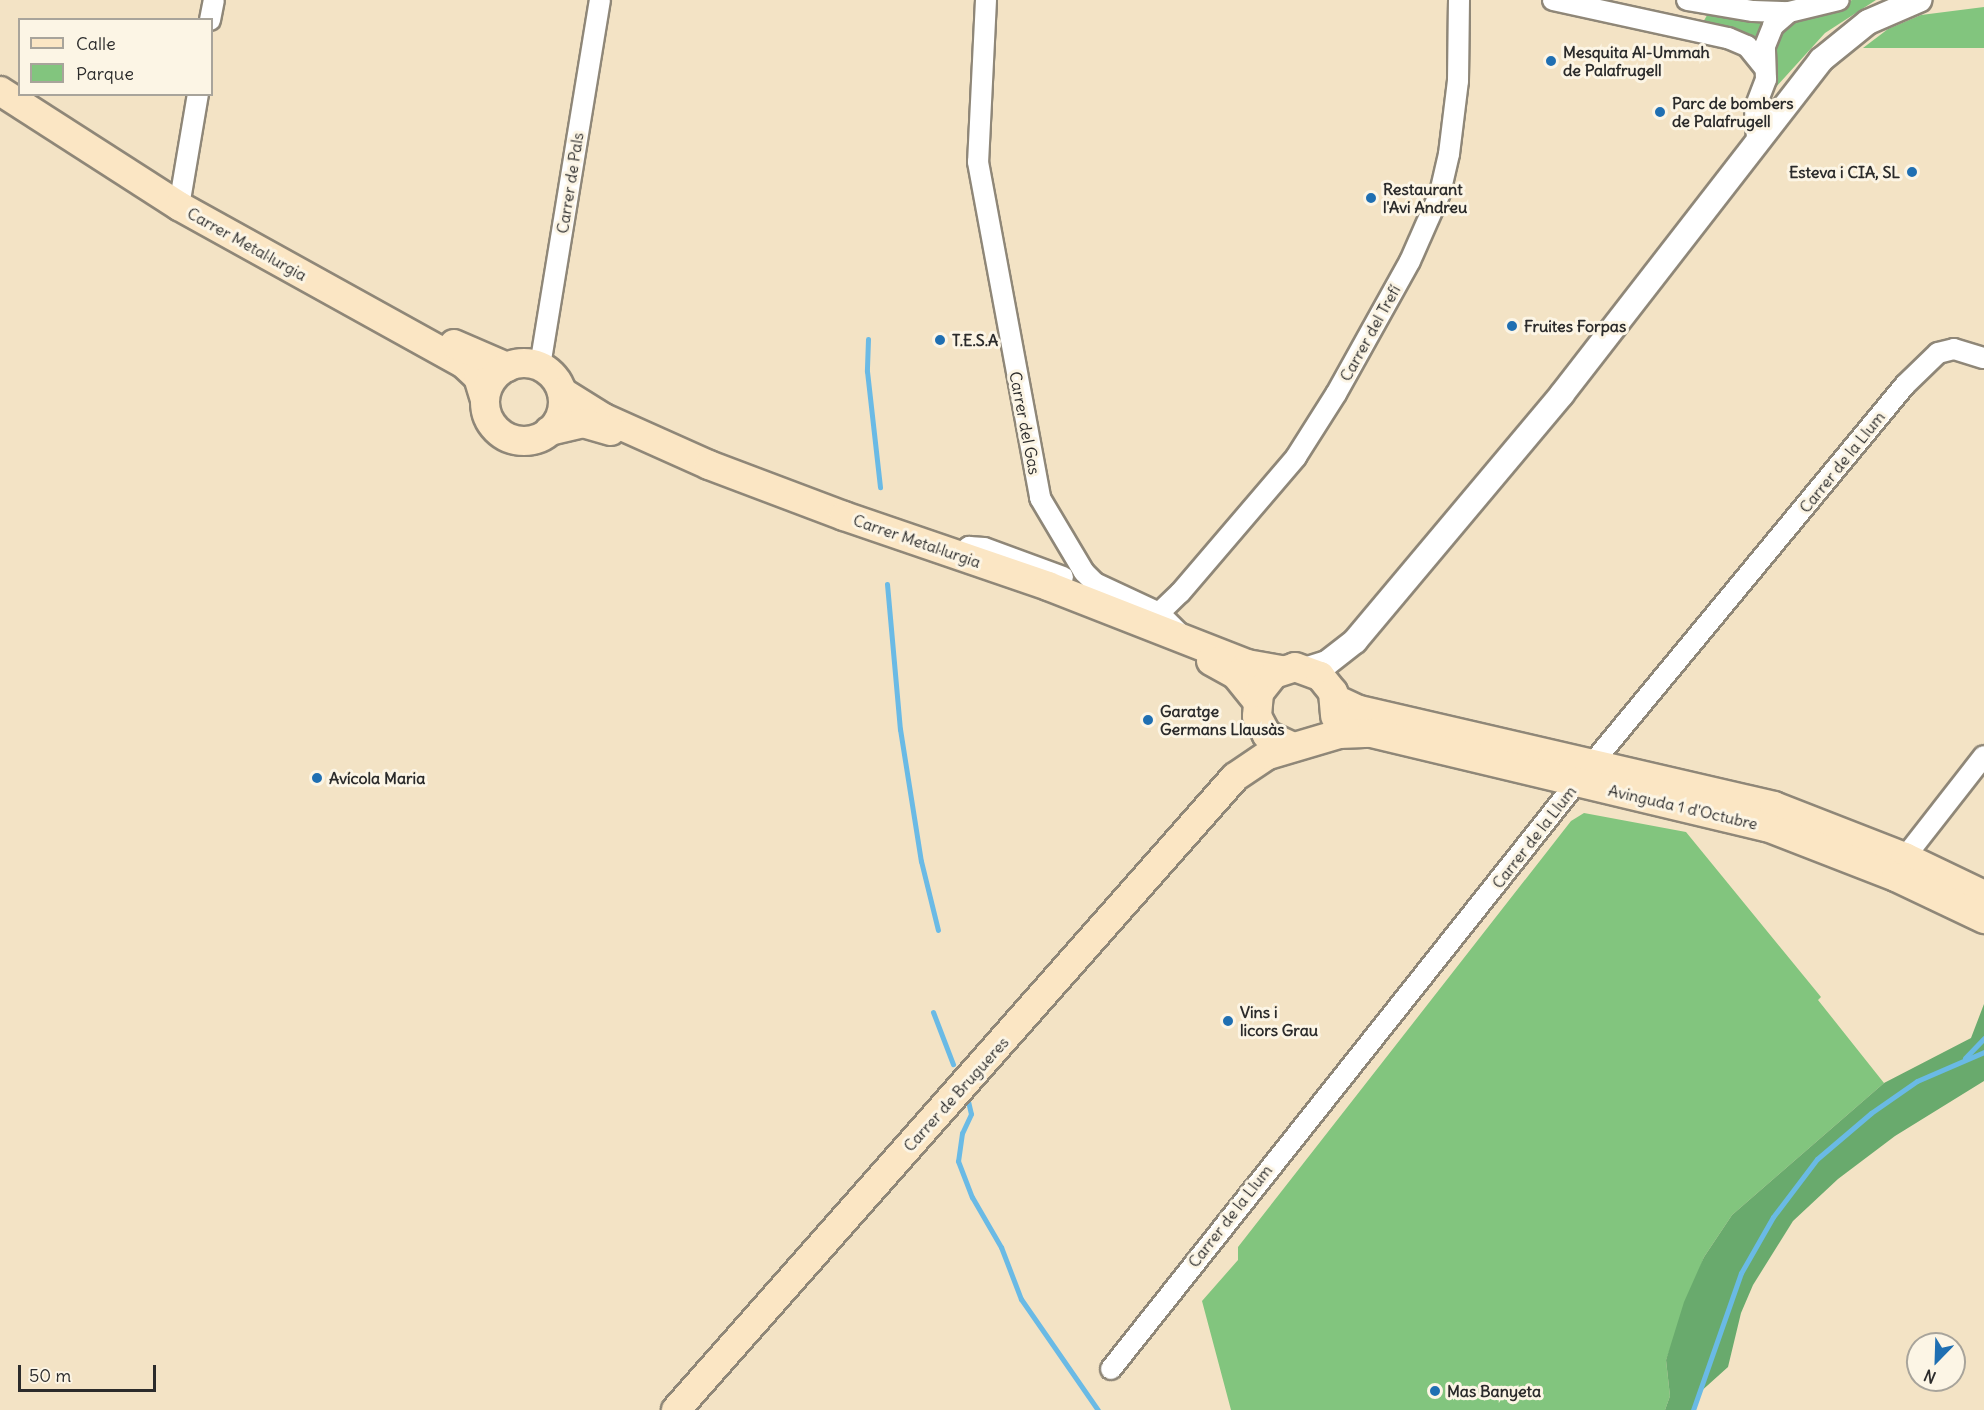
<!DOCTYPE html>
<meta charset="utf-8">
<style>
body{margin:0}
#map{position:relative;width:1984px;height:1410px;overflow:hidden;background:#f3e3c5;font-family:Delius,sans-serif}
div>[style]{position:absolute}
.green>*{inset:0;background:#82c57e}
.forest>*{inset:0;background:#69aa6d}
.stream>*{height:5px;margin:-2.5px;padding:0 2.5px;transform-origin:2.5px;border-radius:2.5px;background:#6abae5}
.roads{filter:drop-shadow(2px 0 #8f8778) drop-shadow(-2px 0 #8f8778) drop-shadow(0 2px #8f8778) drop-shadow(0 -2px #8f8778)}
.minor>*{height:20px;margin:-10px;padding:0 10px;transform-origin:10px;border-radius:10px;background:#fff}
.tertiary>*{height:24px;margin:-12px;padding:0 12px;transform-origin:12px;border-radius:12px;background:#fff}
.secondary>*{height:28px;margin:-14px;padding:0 14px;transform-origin:14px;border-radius:14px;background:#fbe6c4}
.secondary>.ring{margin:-14px;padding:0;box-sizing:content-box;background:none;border:28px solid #fbe6c4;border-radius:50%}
.dots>*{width:16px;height:16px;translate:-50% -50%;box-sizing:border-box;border:3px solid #fcf5e5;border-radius:50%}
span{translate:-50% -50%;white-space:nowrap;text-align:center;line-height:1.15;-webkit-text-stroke:6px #fcf5e5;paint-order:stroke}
.poi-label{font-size:16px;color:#2b2b2b;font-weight:700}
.left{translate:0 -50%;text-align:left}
.right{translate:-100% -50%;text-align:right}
.street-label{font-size:16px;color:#2b2b2b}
.legend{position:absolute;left:18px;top:18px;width:195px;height:78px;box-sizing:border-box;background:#fcf5e5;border:2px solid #a8a49b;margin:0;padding:8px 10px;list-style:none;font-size:18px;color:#2b2b2b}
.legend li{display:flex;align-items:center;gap:12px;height:30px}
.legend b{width:30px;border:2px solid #a8a49b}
.north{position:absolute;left:1906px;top:1332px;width:60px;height:60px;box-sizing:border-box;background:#fcf5e5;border:2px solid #a8a49b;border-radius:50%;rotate:203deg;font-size:16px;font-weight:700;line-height:24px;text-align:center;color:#2b2b2b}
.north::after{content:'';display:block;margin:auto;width:21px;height:27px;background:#1f6fb2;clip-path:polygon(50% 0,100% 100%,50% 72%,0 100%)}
.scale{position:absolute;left:18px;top:1365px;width:138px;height:27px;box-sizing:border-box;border:3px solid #2b2b2b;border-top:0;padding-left:8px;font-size:18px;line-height:21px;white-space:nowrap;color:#2b2b2b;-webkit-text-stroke:4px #fcf5e5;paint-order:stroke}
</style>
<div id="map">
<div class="green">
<div style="clip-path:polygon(1852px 0,1876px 0,1825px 33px,1776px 87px,1771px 84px,1769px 48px,1782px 26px,1793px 18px,1818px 15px)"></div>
<div style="clip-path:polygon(1984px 7px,1984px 48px,1863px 48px,1888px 29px,1921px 15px)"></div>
<div style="clip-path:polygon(1711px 8px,1775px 19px,1761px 45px,1701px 26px)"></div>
<div style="clip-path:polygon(1584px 813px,1686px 832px,1821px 997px,1818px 1000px,1884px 1083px,1732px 1215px,1704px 1257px,1666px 1360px,1670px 1396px,1665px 1410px,1231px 1410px,1202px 1301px,1238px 1260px,1238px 1247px,1571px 821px)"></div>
</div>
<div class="forest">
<div style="clip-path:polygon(1984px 1004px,1984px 1081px,1895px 1136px,1838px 1179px,1793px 1221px,1753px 1285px,1741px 1313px,1728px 1367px,1698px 1394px,1693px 1410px,1665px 1410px,1670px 1396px,1666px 1360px,1684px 1302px,1704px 1257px,1732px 1215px,1884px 1083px,1971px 1038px)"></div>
</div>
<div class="stream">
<div style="left:868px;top:339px;width:32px;rotate:92deg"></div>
<div style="left:867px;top:371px;width:117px;rotate:83.6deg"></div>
<div style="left:887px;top:584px;width:146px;rotate:84.9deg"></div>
<div style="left:900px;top:729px;width:134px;rotate:81deg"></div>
<div style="left:921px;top:861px;width:71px;rotate:76.2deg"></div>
<div style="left:933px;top:1012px;width:56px;rotate:69deg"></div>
<div style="left:1965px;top:1058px;width:28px;rotate:-46deg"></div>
<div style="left:968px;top:1101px;width:13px;rotate:77deg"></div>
<div style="left:971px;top:1114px;width:21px;rotate:115deg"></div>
<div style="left:962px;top:1133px;width:28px;rotate:98deg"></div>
<div style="left:958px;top:1161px;width:39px;rotate:69deg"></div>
<div style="left:972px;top:1197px;width:58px;rotate:59.9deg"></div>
<div style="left:1001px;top:1247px;width:56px;rotate:69deg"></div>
<div style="left:1021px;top:1299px;width:135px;rotate:55.3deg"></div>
<div style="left:1693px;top:1410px;width:145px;rotate:-70.7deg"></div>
<div style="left:1741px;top:1273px;width:64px;rotate:-60.3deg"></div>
<div style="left:1773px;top:1217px;width:73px;rotate:-52.8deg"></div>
<div style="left:1817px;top:1159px;width:71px;rotate:-40.4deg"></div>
<div style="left:1871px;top:1113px;width:56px;rotate:-34.8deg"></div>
<div style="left:1917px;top:1081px;width:73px;rotate:-23.4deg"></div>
</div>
<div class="roads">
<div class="minor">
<div style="left:986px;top:0;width:162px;rotate:92.8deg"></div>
<div style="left:978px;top:162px;width:342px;rotate:79.5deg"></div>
<div style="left:1040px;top:498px;width:86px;rotate:59.3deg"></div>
<div style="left:1084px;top:572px;width:16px;rotate:45deg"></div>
<div style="left:1095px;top:583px;width:71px;rotate:25.1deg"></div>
<div style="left:1159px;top:613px;width:31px;rotate:45deg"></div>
<div style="left:1553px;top:0;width:179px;rotate:12.3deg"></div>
<div style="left:1728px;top:38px;width:21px;rotate:23deg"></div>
<div style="left:1747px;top:46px;width:27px;rotate:51deg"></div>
<div style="left:1687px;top:0;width:67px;rotate:9.5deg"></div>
<div style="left:1753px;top:11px;width:36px;rotate:2deg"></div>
<div style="left:1789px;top:12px;width:51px;rotate:-13.5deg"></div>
<div style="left:210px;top:20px;width:20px;rotate:-79deg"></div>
<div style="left:1757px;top:138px;width:30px;rotate:-94deg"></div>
<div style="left:1755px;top:108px;width:31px;rotate:-69deg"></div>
<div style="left:1766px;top:79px;width:33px;rotate:-92deg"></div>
<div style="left:1765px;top:46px;width:22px;rotate:-68deg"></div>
<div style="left:1773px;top:26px;width:21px;rotate:-41deg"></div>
<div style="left:179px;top:206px;width:114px;rotate:-80.4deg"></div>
<div style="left:540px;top:366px;width:371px;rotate:-80.7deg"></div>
<div style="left:958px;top:555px;width:14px;rotate:-36deg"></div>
<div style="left:969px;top:547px;width:15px;rotate:4deg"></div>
<div style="left:984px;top:548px;width:84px;rotate:20.2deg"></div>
<div style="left:1159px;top:613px;width:29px;rotate:-44deg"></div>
<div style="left:1180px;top:593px;width:179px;rotate:-49.5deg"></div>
<div style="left:1296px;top:457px;width:75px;rotate:-57.6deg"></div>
<div style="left:1336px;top:394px;width:152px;rotate:-60.9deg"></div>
<div style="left:1410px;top:261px;width:74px;rotate:-66.2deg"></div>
<div style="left:1440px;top:193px;width:40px;rotate:-77deg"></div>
<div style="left:1449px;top:154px;width:74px;rotate:-83deg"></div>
<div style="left:1458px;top:81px;width:81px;rotate:-89.3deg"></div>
<div style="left:1905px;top:857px;width:128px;rotate:-52deg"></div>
<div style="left:1111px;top:1369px;width:749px;rotate:-51.56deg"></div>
<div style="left:1577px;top:782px;width:515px;rotate:-50.44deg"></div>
<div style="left:1905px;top:385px;width:46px;rotate:-44.1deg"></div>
<div style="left:1938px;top:353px;width:16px;rotate:-14deg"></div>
<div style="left:1954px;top:349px;width:31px;rotate:17deg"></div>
</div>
<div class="tertiary">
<div style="left:1308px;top:669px;width:20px;rotate:-18deg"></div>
<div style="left:1327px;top:663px;width:36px;rotate:-38deg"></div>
<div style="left:1355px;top:641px;width:322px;rotate:-50deg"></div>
<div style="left:1562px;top:394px;width:423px;rotate:-52.2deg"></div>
<div style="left:1821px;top:60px;width:60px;rotate:-39deg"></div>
<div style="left:1868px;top:22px;width:56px;rotate:-23.3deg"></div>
</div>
<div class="secondary">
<div style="left:0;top:91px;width:213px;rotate:32.7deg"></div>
<div style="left:179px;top:206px;width:326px;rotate:29deg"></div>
<div style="left:464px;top:364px;width:19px;rotate:43deg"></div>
<div style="left:478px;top:377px;width:24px;rotate:73deg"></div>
<div style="left:454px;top:344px;width:58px;rotate:23.5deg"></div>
<div class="ring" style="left:485px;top:363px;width:50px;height:50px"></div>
<div style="left:562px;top:392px;width:49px;rotate:31.8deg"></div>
<div style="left:604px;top:418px;width:115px;rotate:24.1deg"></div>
<div style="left:709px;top:465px;width:144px;rotate:20.7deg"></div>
<div style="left:844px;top:516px;width:216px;rotate:18.9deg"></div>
<div style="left:1048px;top:586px;width:214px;rotate:21.4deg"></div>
<div style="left:1247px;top:664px;width:36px;rotate:10deg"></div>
<div style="left:549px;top:431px;width:35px;rotate:-13deg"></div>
<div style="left:583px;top:423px;width:29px;rotate:16deg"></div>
<div style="left:1211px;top:661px;width:29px;rotate:29deg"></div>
<div style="left:1236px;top:675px;width:33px;rotate:51deg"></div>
<div style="left:1335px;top:699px;width:26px;rotate:25deg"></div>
<div style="left:1359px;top:710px;width:426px;rotate:13deg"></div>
<div style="left:1774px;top:806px;width:141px;rotate:21.3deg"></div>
<div style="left:1905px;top:857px;width:88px;rotate:25.7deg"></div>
<div style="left:1293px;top:747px;width:29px;rotate:-155deg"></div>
<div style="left:1267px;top:735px;width:21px;rotate:-118deg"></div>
<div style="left:1257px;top:716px;width:23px;rotate:-85deg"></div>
<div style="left:1259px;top:693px;width:24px;rotate:-52deg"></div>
<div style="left:1274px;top:674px;width:22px;rotate:-18deg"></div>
<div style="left:1295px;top:667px;width:27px;rotate:20deg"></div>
<div style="left:1320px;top:676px;width:21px;rotate:51deg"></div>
<div style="left:1333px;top:692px;width:24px;rotate:85deg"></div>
<div style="left:676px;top:1410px;width:844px;rotate:-48.55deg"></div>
<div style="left:1235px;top:777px;width:40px;rotate:-34deg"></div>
<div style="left:1268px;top:755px;width:74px;rotate:-16.5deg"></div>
<div style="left:1339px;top:734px;width:32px;rotate:-2deg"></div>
<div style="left:1371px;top:733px;width:407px;rotate:13.4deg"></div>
<div style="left:1767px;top:827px;width:138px;rotate:21.2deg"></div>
<div style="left:1896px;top:877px;width:98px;rotate:25.5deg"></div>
</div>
</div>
<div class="dots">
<div style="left:1551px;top:61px;background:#1f6fb2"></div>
<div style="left:1660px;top:112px;background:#1f6fb2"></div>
<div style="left:1912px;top:172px;background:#1f6fb2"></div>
<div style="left:1371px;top:198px;background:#1f6fb2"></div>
<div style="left:1512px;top:326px;background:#1f6fb2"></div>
<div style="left:940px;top:340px;background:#1f6fb2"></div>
<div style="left:1148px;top:720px;background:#1f6fb2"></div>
<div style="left:317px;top:778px;background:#1f6fb2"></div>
<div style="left:1228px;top:1021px;background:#1f6fb2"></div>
<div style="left:1435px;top:1391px;background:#1f6fb2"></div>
</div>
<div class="poi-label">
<span class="left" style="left:1563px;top:61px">Mesquita Al-Ummah<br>de Palafrugell</span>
<span class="left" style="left:1672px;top:112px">Parc de bombers<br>de Palafrugell</span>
<span class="right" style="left:1900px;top:172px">Esteva i CIA, SL</span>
<span class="left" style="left:1383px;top:198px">Restaurant<br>l'Avi Andreu</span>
<span class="left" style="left:1524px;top:326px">Fruites Forpas</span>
<span class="left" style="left:952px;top:340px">T.E.S.A</span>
<span class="left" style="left:1160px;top:720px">Garatge<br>Germans Llausàs</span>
<span class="left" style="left:329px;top:778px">Avícola Maria</span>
<span class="left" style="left:1240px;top:1021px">Vins i<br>licors Grau</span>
<span class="left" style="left:1447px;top:1391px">Mas Banyeta</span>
</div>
<div class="street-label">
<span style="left:570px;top:183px;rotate:-81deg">Carrer de Pals</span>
<span style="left:247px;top:244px;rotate:29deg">Carrer Metal·lurgia</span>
<span style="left:1370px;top:333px;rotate:-61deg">Carrer del Trefí</span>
<span style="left:1025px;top:423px;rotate:79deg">Carrer del Gas</span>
<span style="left:1842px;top:462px;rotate:-51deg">Carrer de la Llum</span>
<span style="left:917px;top:541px;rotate:19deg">Carrer Metal·lurgia</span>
<span style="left:1683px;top:807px;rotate:13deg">Avinguda 1 d'Octubre</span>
<span style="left:1534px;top:837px;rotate:-52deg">Carrer de la Llum</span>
<span style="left:956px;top:1094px;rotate:-48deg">Carrer de Brugueres</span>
<span style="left:1230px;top:1216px;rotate:-52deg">Carrer de la Llum</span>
</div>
<ul class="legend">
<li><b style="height:8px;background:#fbe6c4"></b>Calle</li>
<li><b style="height:16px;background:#82c57e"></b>Parque</li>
</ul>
<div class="north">N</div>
<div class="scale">50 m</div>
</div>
